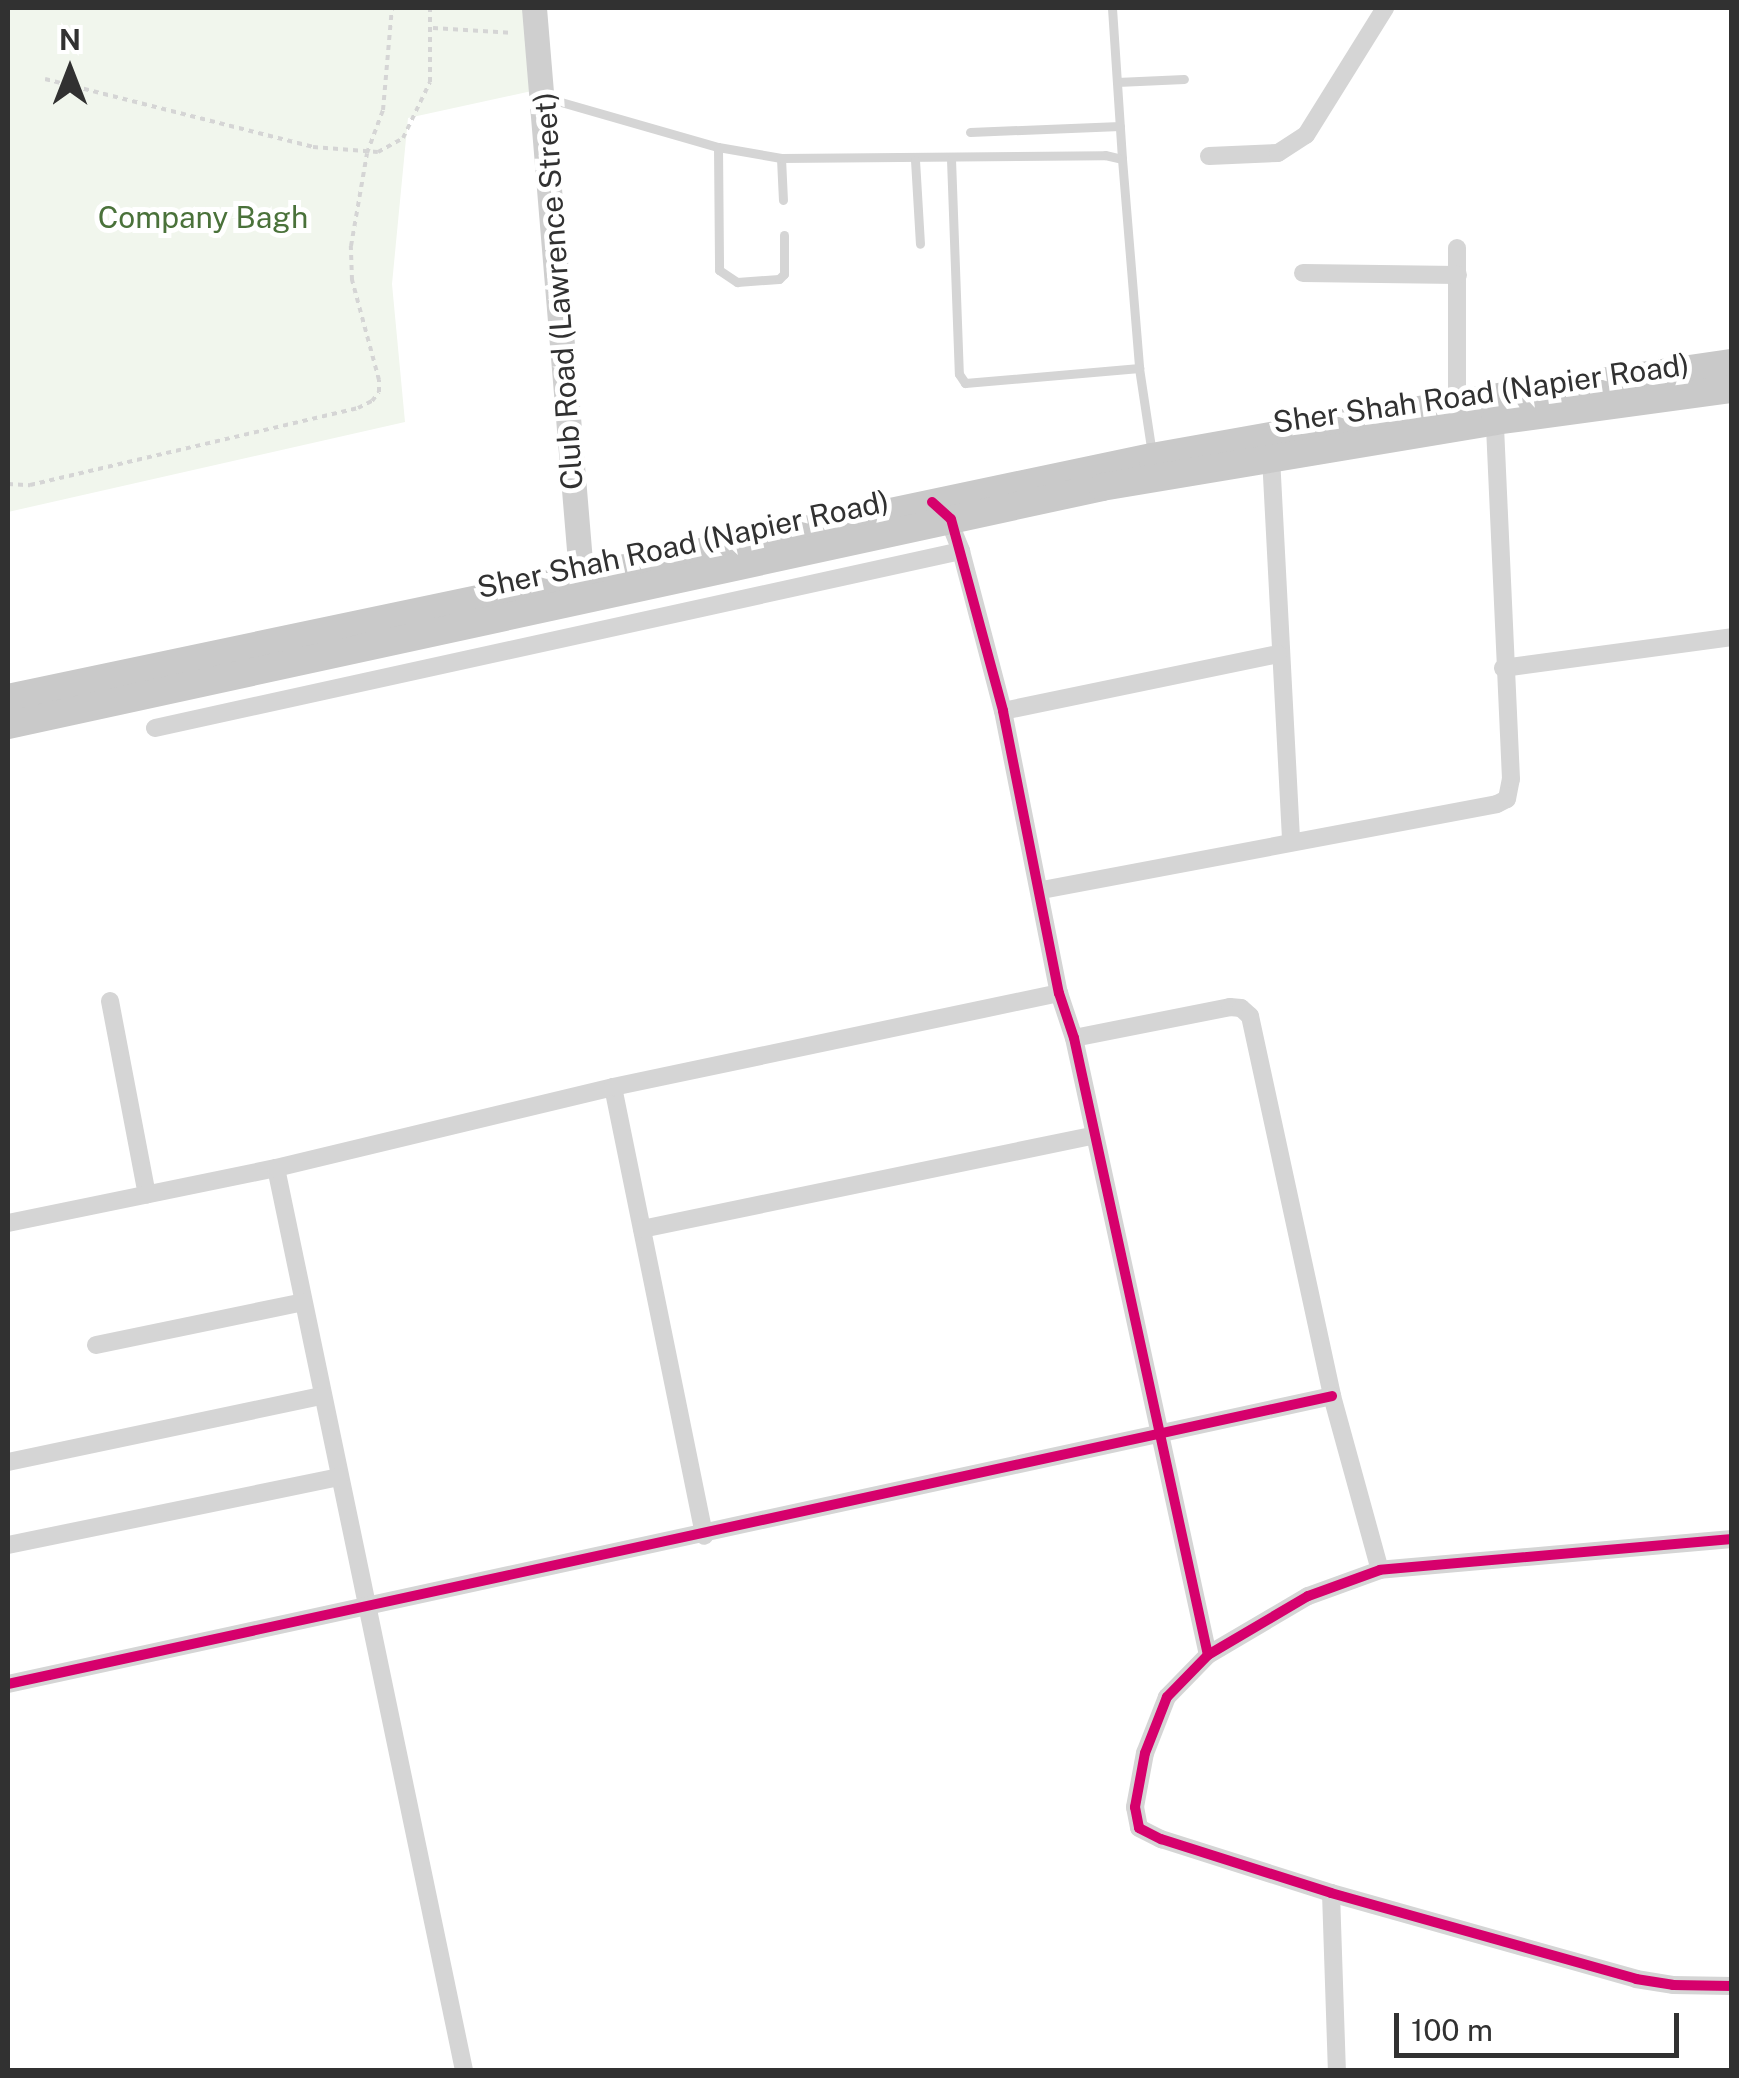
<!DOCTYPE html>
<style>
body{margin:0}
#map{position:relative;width:1739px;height:2078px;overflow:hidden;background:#fff;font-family:"Public Sans",sans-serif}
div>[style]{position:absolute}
.green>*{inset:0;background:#f1f6ed}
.path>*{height:4px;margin-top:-2px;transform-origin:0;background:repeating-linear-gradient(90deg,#d5d5d5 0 5px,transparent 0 10px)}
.lane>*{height:9px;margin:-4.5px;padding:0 4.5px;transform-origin:4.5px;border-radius:4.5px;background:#d5d5d5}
.street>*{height:18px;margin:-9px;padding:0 9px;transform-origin:9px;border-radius:9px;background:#d5d5d5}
.secondary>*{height:25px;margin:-12.5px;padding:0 12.5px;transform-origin:12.5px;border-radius:12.5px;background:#cfcfcf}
.primary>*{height:28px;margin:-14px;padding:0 14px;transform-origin:14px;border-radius:14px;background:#c9c9c9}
.cycleway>*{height:10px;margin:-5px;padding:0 5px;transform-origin:5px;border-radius:5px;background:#d6006c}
span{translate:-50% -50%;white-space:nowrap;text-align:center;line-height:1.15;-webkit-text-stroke:10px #fff;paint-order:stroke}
.park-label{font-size:30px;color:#4a723a}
.street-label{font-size:30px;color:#313131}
.frame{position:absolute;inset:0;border:10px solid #313131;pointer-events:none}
.north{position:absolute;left:20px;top:20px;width:100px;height:100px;-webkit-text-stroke:8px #fff;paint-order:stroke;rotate:0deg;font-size:28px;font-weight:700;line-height:40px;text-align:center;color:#313131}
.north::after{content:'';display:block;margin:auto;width:35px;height:45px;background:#313131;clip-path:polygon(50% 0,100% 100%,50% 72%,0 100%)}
.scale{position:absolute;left:1394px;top:2013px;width:285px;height:45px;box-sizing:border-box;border:5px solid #313131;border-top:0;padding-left:12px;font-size:30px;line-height:35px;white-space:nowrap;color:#313131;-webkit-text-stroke:8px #fff;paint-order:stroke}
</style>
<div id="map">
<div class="green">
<div style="clip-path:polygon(8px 8px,543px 8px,550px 87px,408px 118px,392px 284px,405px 422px,8px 512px)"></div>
</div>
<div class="path">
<div style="left:433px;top:28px;width:80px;rotate:3.6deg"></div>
<div style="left:45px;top:79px;width:276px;rotate:14.2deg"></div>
<div style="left:313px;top:147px;width:65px;rotate:4.4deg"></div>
<div style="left:378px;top:152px;width:29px;rotate:-29deg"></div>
<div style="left:403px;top:138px;width:62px;rotate:-64.3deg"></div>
<div style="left:430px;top:82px;width:74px;rotate:-90deg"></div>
<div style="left:8px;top:484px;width:22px;rotate:3deg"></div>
<div style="left:30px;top:485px;width:337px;rotate:-13.2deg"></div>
<div style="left:358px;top:408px;width:16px;rotate:-27deg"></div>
<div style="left:372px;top:401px;width:11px;rotate:-52deg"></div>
<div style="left:379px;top:392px;width:12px;rotate:-90deg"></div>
<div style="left:379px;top:380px;width:104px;rotate:-105.1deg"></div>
<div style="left:352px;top:280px;width:34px;rotate:-92deg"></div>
<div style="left:351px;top:246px;width:94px;rotate:-80.2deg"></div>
<div style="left:367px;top:153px;width:46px;rotate:-69.6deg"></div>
<div style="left:383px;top:110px;width:102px;rotate:-85deg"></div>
</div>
<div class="lane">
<div style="left:1112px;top:8px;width:151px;rotate:86.2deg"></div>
<div style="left:1117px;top:82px;width:67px;rotate:-2.6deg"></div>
<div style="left:547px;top:98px;width:178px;rotate:16deg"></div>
<div style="left:718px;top:147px;width:64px;rotate:9.9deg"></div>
<div style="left:781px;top:158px;width:42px;rotate:87.3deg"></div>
<div style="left:970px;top:132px;width:150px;rotate:-2.3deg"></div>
<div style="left:718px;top:147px;width:123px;rotate:89.5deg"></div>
<div style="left:719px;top:270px;width:22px;rotate:34deg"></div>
<div style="left:737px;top:282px;width:42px;rotate:-4.1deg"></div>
<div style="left:779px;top:279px;width:7px;rotate:-45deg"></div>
<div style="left:784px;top:274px;width:39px;rotate:-90deg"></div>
<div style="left:781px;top:158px;width:324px;rotate:-0.5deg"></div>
<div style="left:1105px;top:155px;width:17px;rotate:13deg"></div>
<div style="left:1122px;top:159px;width:210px;rotate:85.3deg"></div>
<div style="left:1139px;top:368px;width:87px;rotate:81.4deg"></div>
<div style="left:951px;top:159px;width:215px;rotate:87.9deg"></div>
<div style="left:959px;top:374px;width:11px;rotate:56deg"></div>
<div style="left:965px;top:383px;width:175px;rotate:-4.9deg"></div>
<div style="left:915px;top:160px;width:84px;rotate:86.6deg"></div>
</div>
<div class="street">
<div style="left:1209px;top:156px;width:69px;rotate:-2.5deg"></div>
<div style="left:1278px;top:153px;width:33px;rotate:-33deg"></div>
<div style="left:1306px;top:135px;width:150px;rotate:-58.1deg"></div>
<div style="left:1457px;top:248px;width:155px;rotate:90deg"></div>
<div style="left:1303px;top:273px;width:155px;rotate:0.7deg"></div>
<div style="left:1271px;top:457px;width:385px;rotate:87deg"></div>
<div style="left:947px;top:516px;width:38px;rotate:68deg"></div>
<div style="left:961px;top:551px;width:165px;rotate:75.3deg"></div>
<div style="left:1003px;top:711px;width:288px;rotate:78.8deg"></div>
<div style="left:1059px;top:993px;width:47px;rotate:71.6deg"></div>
<div style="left:1074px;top:1038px;width:631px;rotate:77.75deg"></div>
<div style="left:1503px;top:668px;width:231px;rotate:-7.7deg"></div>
<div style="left:1003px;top:711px;width:281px;rotate:-11.7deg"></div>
<div style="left:155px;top:728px;width:825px;rotate:-12.39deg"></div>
<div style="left:1042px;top:890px;width:463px;rotate:-10.7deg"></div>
<div style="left:1497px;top:804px;width:11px;rotate:-27deg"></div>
<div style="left:1507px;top:799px;width:20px;rotate:-79deg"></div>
<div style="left:1511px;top:779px;width:358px;rotate:-92.6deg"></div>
<div style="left:110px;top:1001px;width:197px;rotate:79.2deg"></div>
<div style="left:1074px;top:1038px;width:159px;rotate:-11.2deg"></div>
<div style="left:1230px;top:1007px;width:11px;rotate:5deg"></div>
<div style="left:1241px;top:1008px;width:12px;rotate:42deg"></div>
<div style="left:1250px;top:1016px;width:389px;rotate:77.8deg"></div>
<div style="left:1332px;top:1396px;width:180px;rotate:74.6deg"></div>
<div style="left:613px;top:1087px;width:458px;rotate:78.5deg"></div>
<div style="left:276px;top:1168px;width:921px;rotate:78.23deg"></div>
<div style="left:8px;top:1223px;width:274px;rotate:-11.6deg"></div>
<div style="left:276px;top:1168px;width:347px;rotate:-13.5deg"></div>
<div style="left:613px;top:1087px;width:456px;rotate:-11.9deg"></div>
<div style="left:642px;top:1229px;width:460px;rotate:-11.7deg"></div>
<div style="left:96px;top:1345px;width:211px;rotate:-11.7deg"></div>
<div style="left:8px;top:1462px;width:321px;rotate:-11.9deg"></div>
<div style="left:1732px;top:1539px;width:353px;rotate:175deg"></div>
<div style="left:1380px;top:1570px;width:77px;rotate:160.1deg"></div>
<div style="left:1308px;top:1596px;width:116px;rotate:149.5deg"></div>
<div style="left:1208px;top:1655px;width:59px;rotate:134.3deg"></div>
<div style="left:1167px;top:1697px;width:60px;rotate:111.4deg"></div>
<div style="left:1145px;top:1753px;width:55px;rotate:100.5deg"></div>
<div style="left:1135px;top:1807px;width:21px;rotate:79deg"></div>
<div style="left:1139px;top:1828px;width:25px;rotate:27deg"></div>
<div style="left:1161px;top:1839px;width:178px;rotate:17.6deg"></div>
<div style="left:1331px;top:1893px;width:317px;rotate:15.7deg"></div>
<div style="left:1636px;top:1979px;width:37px;rotate:9deg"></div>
<div style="left:1673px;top:1985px;width:59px;rotate:1deg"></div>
<div style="left:8px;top:1545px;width:338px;rotate:-11.6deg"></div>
<div style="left:8px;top:1684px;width:1355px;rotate:-12.27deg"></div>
<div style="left:1331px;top:1893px;width:177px;rotate:88.1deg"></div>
</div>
<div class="secondary">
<div style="left:534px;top:8px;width:568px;rotate:85.25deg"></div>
</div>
<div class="primary">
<div style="left:8px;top:698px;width:1169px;rotate:-11.9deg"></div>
<div style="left:1152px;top:457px;width:310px;rotate:-10deg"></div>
<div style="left:1457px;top:403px;width:278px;rotate:-8.3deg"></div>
<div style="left:8px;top:725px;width:1120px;rotate:-12.27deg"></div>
<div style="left:1102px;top:487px;width:399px;rotate:-9.5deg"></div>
<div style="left:1495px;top:421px;width:239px;rotate:-7.7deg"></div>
</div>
<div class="cycleway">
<div style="left:932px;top:502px;width:25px;rotate:42deg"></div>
<div style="left:951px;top:519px;width:199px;rotate:74.8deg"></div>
<div style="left:1003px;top:711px;width:288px;rotate:78.8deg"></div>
<div style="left:1059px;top:993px;width:47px;rotate:71.6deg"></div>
<div style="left:1074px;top:1038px;width:631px;rotate:77.75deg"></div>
<div style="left:1732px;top:1539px;width:353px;rotate:175deg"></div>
<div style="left:1380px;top:1570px;width:77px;rotate:160.1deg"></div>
<div style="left:1308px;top:1596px;width:116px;rotate:149.5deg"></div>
<div style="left:1208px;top:1655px;width:59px;rotate:134.3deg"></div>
<div style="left:1167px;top:1697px;width:60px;rotate:111.4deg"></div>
<div style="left:1145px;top:1753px;width:55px;rotate:100.5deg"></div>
<div style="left:1135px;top:1807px;width:21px;rotate:79deg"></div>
<div style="left:1139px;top:1828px;width:25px;rotate:27deg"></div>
<div style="left:1161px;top:1839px;width:178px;rotate:17.6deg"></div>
<div style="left:1331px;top:1893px;width:317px;rotate:15.7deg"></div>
<div style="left:1636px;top:1979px;width:37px;rotate:9deg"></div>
<div style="left:1673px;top:1985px;width:59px;rotate:1deg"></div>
<div style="left:8px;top:1684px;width:1355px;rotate:-12.27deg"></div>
</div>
<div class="park-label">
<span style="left:203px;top:217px">Company Bagh</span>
</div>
<div class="street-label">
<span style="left:558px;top:291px;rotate:-94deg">Club Road (Lawrence Street)</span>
<span style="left:1481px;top:393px;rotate:-8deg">Sher Shah Road (Napier Road)</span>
<span style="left:683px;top:544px;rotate:-12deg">Sher Shah Road (Napier Road)</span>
</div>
<div class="frame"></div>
<div class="north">N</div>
<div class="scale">100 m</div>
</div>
